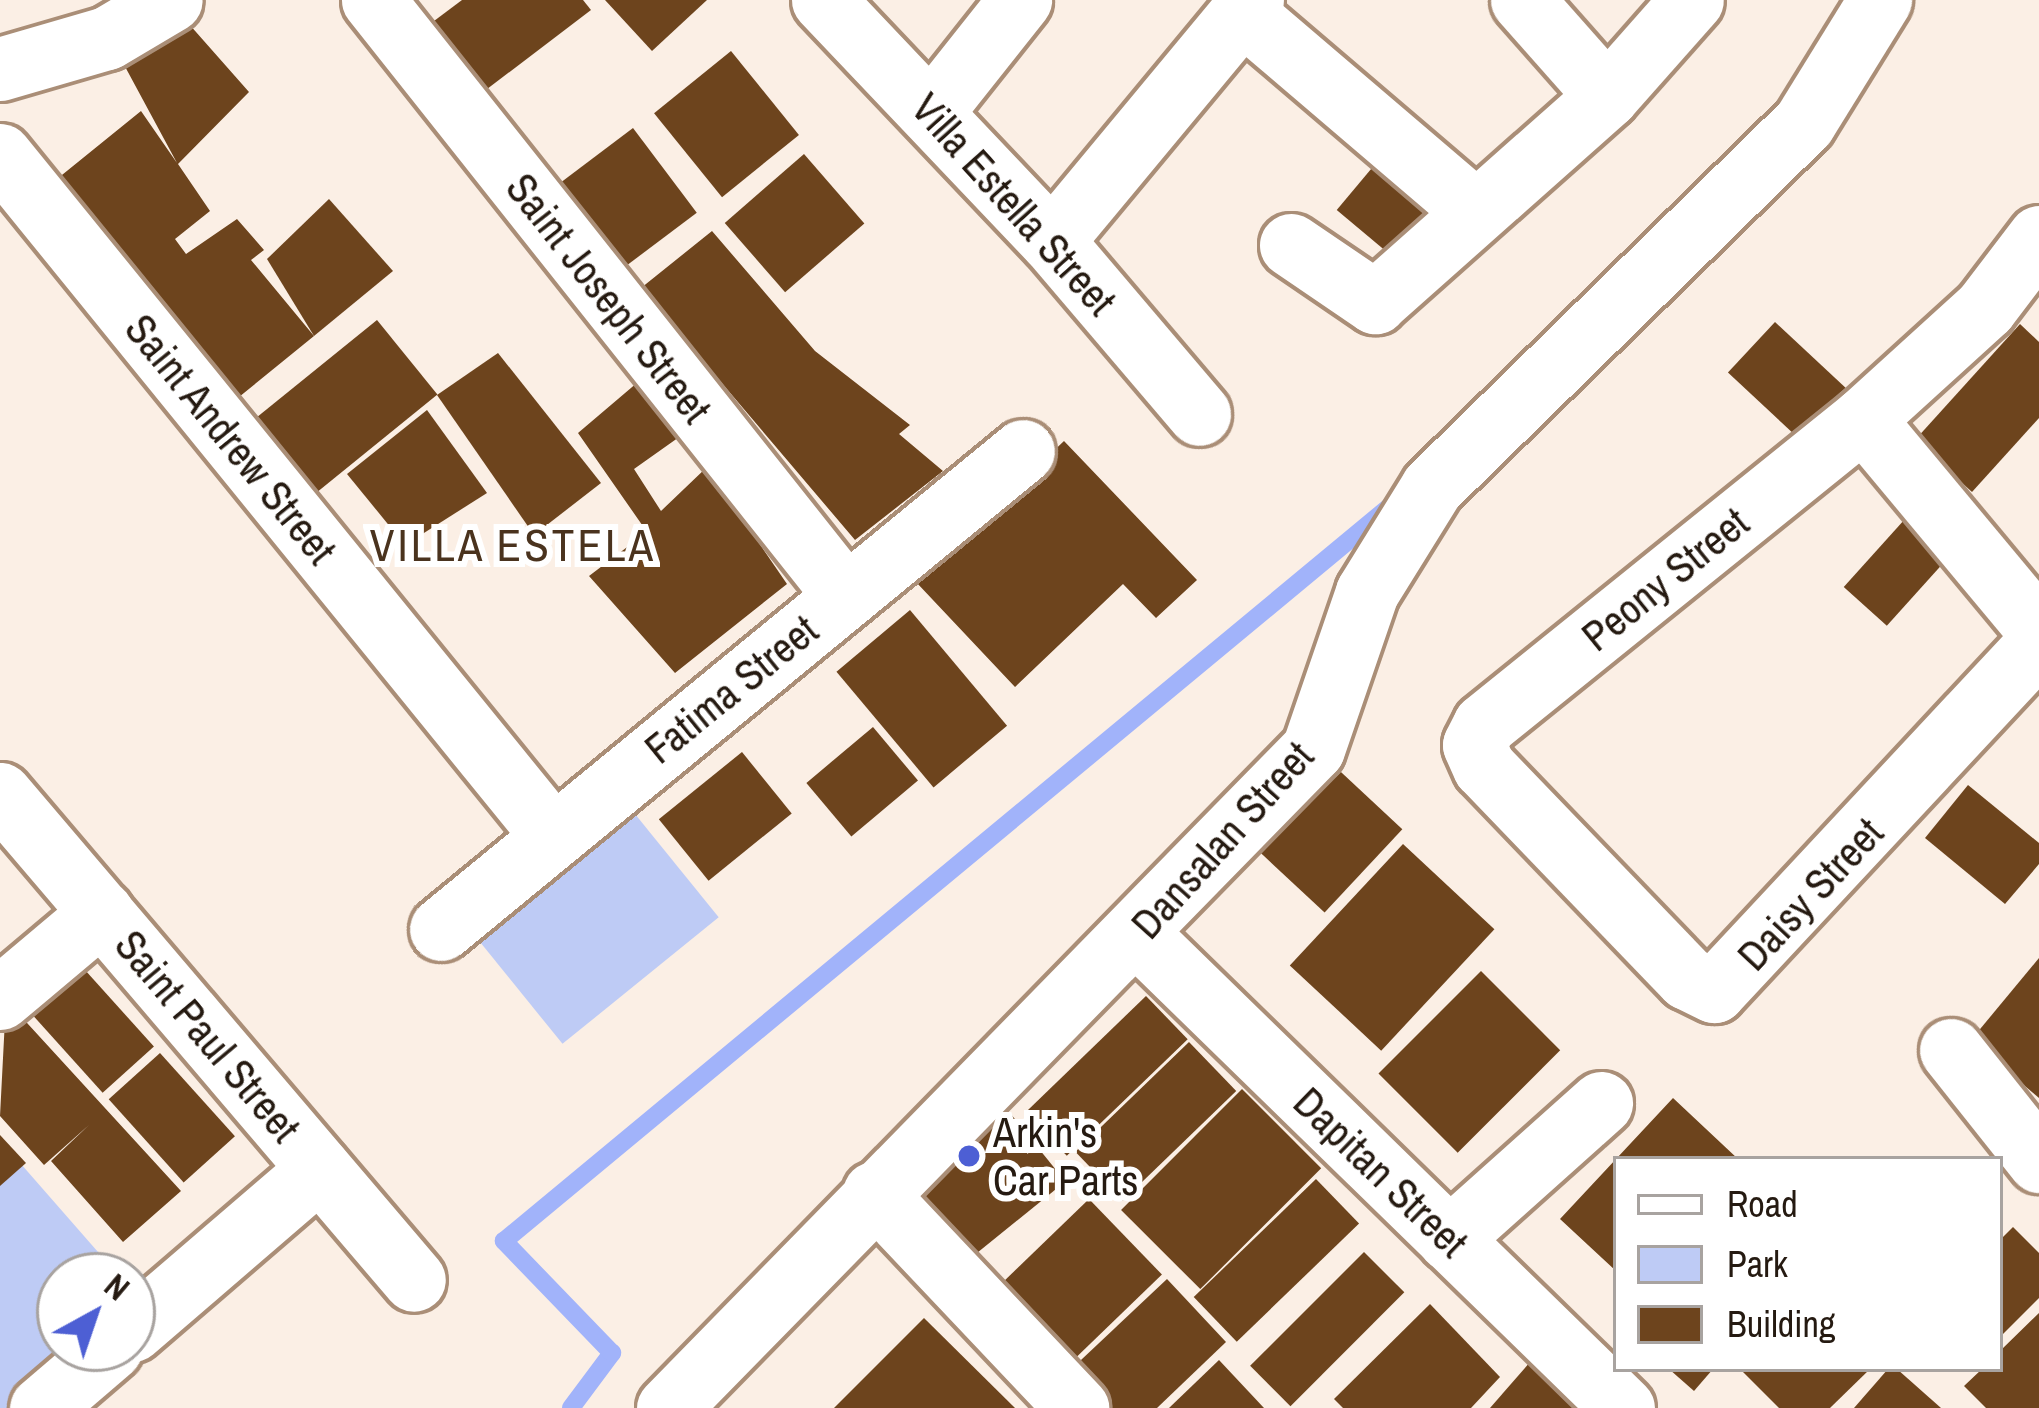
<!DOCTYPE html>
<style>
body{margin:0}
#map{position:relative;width:2039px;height:1408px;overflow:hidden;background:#fbefe5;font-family:"Archivo Narrow",sans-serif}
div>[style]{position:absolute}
.green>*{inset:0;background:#becbf5;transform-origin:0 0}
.stream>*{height:18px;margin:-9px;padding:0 9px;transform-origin:9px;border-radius:9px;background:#a1b3fa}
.building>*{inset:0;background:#6d441d;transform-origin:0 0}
.roads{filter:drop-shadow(3px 0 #aa8e77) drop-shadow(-3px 0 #aa8e77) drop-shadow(0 3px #aa8e77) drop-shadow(0 -3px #aa8e77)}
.street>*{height:63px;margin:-31.5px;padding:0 31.5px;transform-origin:31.5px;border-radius:31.5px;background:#fff}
.dots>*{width:33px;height:33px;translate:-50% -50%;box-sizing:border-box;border:6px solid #fff;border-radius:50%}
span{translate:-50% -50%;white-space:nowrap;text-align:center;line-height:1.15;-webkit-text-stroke:12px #fff;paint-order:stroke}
.street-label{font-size:42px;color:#251a11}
.poi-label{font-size:42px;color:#251a11}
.left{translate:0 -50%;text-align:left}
.neighbourhood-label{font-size:45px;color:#4a331e;letter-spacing:3px}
.legend{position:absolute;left:1613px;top:1156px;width:390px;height:216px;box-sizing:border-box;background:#fff;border:3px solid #a8a3a0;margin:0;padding:15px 21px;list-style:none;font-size:36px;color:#251a11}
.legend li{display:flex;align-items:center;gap:24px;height:60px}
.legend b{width:60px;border:3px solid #a8a3a0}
.north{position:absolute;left:36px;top:1252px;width:120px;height:120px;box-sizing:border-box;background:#fff;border:3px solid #a8a3a0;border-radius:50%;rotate:40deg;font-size:33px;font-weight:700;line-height:48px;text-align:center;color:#251a11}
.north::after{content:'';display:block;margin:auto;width:42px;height:54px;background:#4d5fd4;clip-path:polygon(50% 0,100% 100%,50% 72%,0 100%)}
</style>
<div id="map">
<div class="green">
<div style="left:635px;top:814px;width:133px;height:201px;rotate:51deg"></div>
<div style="clip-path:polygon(0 1140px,119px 1276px,60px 1276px,60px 1348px,79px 1348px,8px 1408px,0 1408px)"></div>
</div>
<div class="stream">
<div style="left:571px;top:1408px;width:69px;rotate:-53.3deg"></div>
<div style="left:612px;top:1353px;width:156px;rotate:-134deg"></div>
<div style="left:504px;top:1241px;width:1150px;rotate:-39.67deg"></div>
</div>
<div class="building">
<div style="clip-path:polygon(462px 0,583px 0,591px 10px,474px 99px,422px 30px)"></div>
<div style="clip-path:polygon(605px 0,707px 0,652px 51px)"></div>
<div style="clip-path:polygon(181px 15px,249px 92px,178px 164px,210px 211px,175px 239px,186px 254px,237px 219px,264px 250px,251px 260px,314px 336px,239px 397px,57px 179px,141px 111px,177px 163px,122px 61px)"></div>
<div style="left:731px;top:51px;width:108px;height:99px;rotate:51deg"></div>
<div style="left:633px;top:128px;width:106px;height:115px;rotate:53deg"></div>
<div style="left:1392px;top:144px;width:75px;height:86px;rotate:40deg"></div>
<div style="left:804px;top:154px;width:92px;height:105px;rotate:49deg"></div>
<div style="clip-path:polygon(329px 199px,393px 271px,314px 336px,267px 259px)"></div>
<div style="clip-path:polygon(712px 231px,815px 351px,910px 425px,899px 434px,943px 471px,855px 540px,641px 288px)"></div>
<div style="left:377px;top:320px;width:96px;height:157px;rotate:51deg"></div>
<div style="left:1775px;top:322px;width:106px;height:69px;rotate:43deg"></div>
<div style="clip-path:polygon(2020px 324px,2039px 342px,2039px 418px,1972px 492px,1915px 440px)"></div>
<div style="clip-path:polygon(498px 353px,601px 483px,534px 535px,437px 395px)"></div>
<div style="clip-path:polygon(638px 382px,682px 435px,634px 469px,661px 511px,707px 467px,787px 584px,675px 673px,589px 576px,647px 532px,578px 433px)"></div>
<div style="clip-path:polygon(427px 410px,487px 493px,405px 545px,347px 474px)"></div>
<div style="clip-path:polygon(1064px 441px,1197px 580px,1156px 618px,1123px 584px,1015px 687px,916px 582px)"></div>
<div style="left:1914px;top:509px;width:58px;height:105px;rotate:42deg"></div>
<div style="left:910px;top:610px;width:151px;height:96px;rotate:50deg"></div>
<div style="left:873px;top:727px;width:70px;height:87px;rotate:50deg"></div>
<div style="left:742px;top:752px;width:79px;height:107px;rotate:51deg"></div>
<div style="left:1327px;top:759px;width:103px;height:114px;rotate:43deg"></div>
<div style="clip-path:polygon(1968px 785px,2039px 843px,2039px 864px,2005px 904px,1925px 838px)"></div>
<div style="left:1403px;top:844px;width:125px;height:166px;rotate:43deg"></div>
<div style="clip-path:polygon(2039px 958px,2039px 1098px,1971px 1040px)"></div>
<div style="left:85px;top:970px;width:103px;height:69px;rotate:48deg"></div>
<div style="left:1481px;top:971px;width:112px;height:145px;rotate:45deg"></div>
<div style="left:1146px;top:996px;width:60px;height:168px;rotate:46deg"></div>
<div style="clip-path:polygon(6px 1000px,181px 1191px,123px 1242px,51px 1161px,89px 1125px,44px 1165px,0 1116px)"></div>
<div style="left:1189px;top:1042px;width:68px;height:158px;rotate:46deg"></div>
<div style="left:160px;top:1053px;width:112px;height:69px;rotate:48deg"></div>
<div style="left:1242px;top:1089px;width:112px;height:171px;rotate:45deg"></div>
<div style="clip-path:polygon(1673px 1098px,1738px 1159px,1616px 1159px,1616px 1271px,1560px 1219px)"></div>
<div style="left:1010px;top:1113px;width:88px;height:138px;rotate:51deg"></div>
<div style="clip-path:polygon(0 1135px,26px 1163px,0 1186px)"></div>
<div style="left:1316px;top:1179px;width:62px;height:170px;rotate:46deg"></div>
<div style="left:1089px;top:1199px;width:105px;height:127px;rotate:46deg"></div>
<div style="clip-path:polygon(2013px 1227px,2039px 1253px,2039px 1298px,2000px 1337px,2000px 1240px)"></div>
<div style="left:1364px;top:1252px;width:57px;height:161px;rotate:45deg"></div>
<div style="clip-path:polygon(1167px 1279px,1226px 1342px,1157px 1408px,1095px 1408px,1064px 1376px)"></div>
<div style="clip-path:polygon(1430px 1304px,1500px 1377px,1471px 1408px,1343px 1408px,1334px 1399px)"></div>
<div style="clip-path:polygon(2039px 1313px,2039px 1408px,1986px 1408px,1964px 1386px,1982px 1369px,2000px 1369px,2000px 1351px)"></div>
<div style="clip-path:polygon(924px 1318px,1015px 1408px,834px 1408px)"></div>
<div style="clip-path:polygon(1537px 1354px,1598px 1408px,1490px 1408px)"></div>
<div style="clip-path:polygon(1219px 1360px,1264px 1408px,1169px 1408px)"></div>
<div style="clip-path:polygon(1669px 1369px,1713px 1369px,1694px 1391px)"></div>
<div style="clip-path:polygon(1740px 1369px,1870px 1369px,1830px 1408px,1779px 1408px)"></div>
<div style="clip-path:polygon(1888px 1369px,1897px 1369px,1941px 1408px,1854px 1408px)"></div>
</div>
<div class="roads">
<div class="street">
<div style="left:373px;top:0;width:759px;rotate:51.58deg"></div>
<div style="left:823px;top:0;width:332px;rotate:46.5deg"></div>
<div style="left:1052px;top:241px;width:227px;rotate:49.6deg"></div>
<div style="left:1522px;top:0;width:128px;rotate:48.5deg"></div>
<div style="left:1242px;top:12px;width:306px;rotate:40.5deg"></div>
<div style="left:0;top:69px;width:111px;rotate:-16.2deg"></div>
<div style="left:107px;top:38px;width:74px;rotate:-30.7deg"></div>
<div style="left:932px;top:111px;width:142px;rotate:-51.6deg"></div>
<div style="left:0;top:155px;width:876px;rotate:50.93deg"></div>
<div style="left:2039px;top:237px;width:89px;rotate:127.3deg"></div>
<div style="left:1985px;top:308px;width:165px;rotate:137.7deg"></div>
<div style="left:1863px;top:419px;width:487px;rotate:141.1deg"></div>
<div style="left:1484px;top:725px;width:22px;rotate:117deg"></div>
<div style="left:1474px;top:745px;width:24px;rotate:66deg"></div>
<div style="left:1484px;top:767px;width:293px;rotate:46.1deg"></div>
<div style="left:1687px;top:978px;width:30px;rotate:26deg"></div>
<div style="left:1714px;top:991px;width:476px;rotate:-47deg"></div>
<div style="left:1052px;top:241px;width:313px;rotate:-50.3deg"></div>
<div style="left:1291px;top:245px;width:102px;rotate:34.2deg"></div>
<div style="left:1375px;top:302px;width:310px;rotate:-41.6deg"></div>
<div style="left:1607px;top:96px;width:128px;rotate:-48.5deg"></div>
<div style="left:1863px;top:419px;width:275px;rotate:50.2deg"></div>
<div style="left:0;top:794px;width:638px;rotate:49.57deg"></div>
<div style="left:441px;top:929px;width:753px;rotate:-39.4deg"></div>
<div style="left:1139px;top:936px;width:676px;rotate:44.28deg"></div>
<div style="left:0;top:998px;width:133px;rotate:-40.1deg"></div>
<div style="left:1951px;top:1050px;width:142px;rotate:51.6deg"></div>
<div style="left:874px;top:1193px;width:296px;rotate:46.6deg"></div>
<div style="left:1449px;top:1239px;width:204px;rotate:-41.8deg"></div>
<div style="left:132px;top:1330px;width:247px;rotate:-40.7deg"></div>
<div style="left:41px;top:1408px;width:92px;rotate:-40.6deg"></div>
<div style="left:668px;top:1408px;width:922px;rotate:-45.62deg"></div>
<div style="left:1313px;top:749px;width:166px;rotate:-71deg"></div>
<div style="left:1367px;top:592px;width:123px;rotate:-58.2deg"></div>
<div style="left:1432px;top:487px;width:520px;rotate:-44.38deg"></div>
<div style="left:1804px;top:123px;width:145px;rotate:-58.3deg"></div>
</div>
</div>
<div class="dots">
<div style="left:969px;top:1156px;background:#4d5fd4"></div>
</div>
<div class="street-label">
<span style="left:1014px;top:204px;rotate:48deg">Villa Estella Street</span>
<span style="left:609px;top:298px;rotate:52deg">Saint Joseph Street</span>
<span style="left:231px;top:439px;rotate:51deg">Saint Andrew Street</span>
<span style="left:1665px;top:579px;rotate:-39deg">Peony Street</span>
<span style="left:731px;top:689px;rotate:-39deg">Fatima Street</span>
<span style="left:1222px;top:840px;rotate:-48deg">Dansalan Street</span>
<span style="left:1810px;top:894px;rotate:-47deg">Daisy Street</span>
<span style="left:208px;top:1036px;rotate:50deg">Saint Paul Street</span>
<span style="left:1381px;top:1172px;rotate:44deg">Dapitan Street</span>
</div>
<div class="poi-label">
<span class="left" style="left:993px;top:1156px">Arkin's<br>Car Parts</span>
</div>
<div class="neighbourhood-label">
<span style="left:513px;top:545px">VILLA ESTELA</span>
</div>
<ul class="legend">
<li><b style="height:15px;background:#fff"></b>Road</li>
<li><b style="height:33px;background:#becbf5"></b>Park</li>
<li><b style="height:33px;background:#6d441d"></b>Building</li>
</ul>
<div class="north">N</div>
</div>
